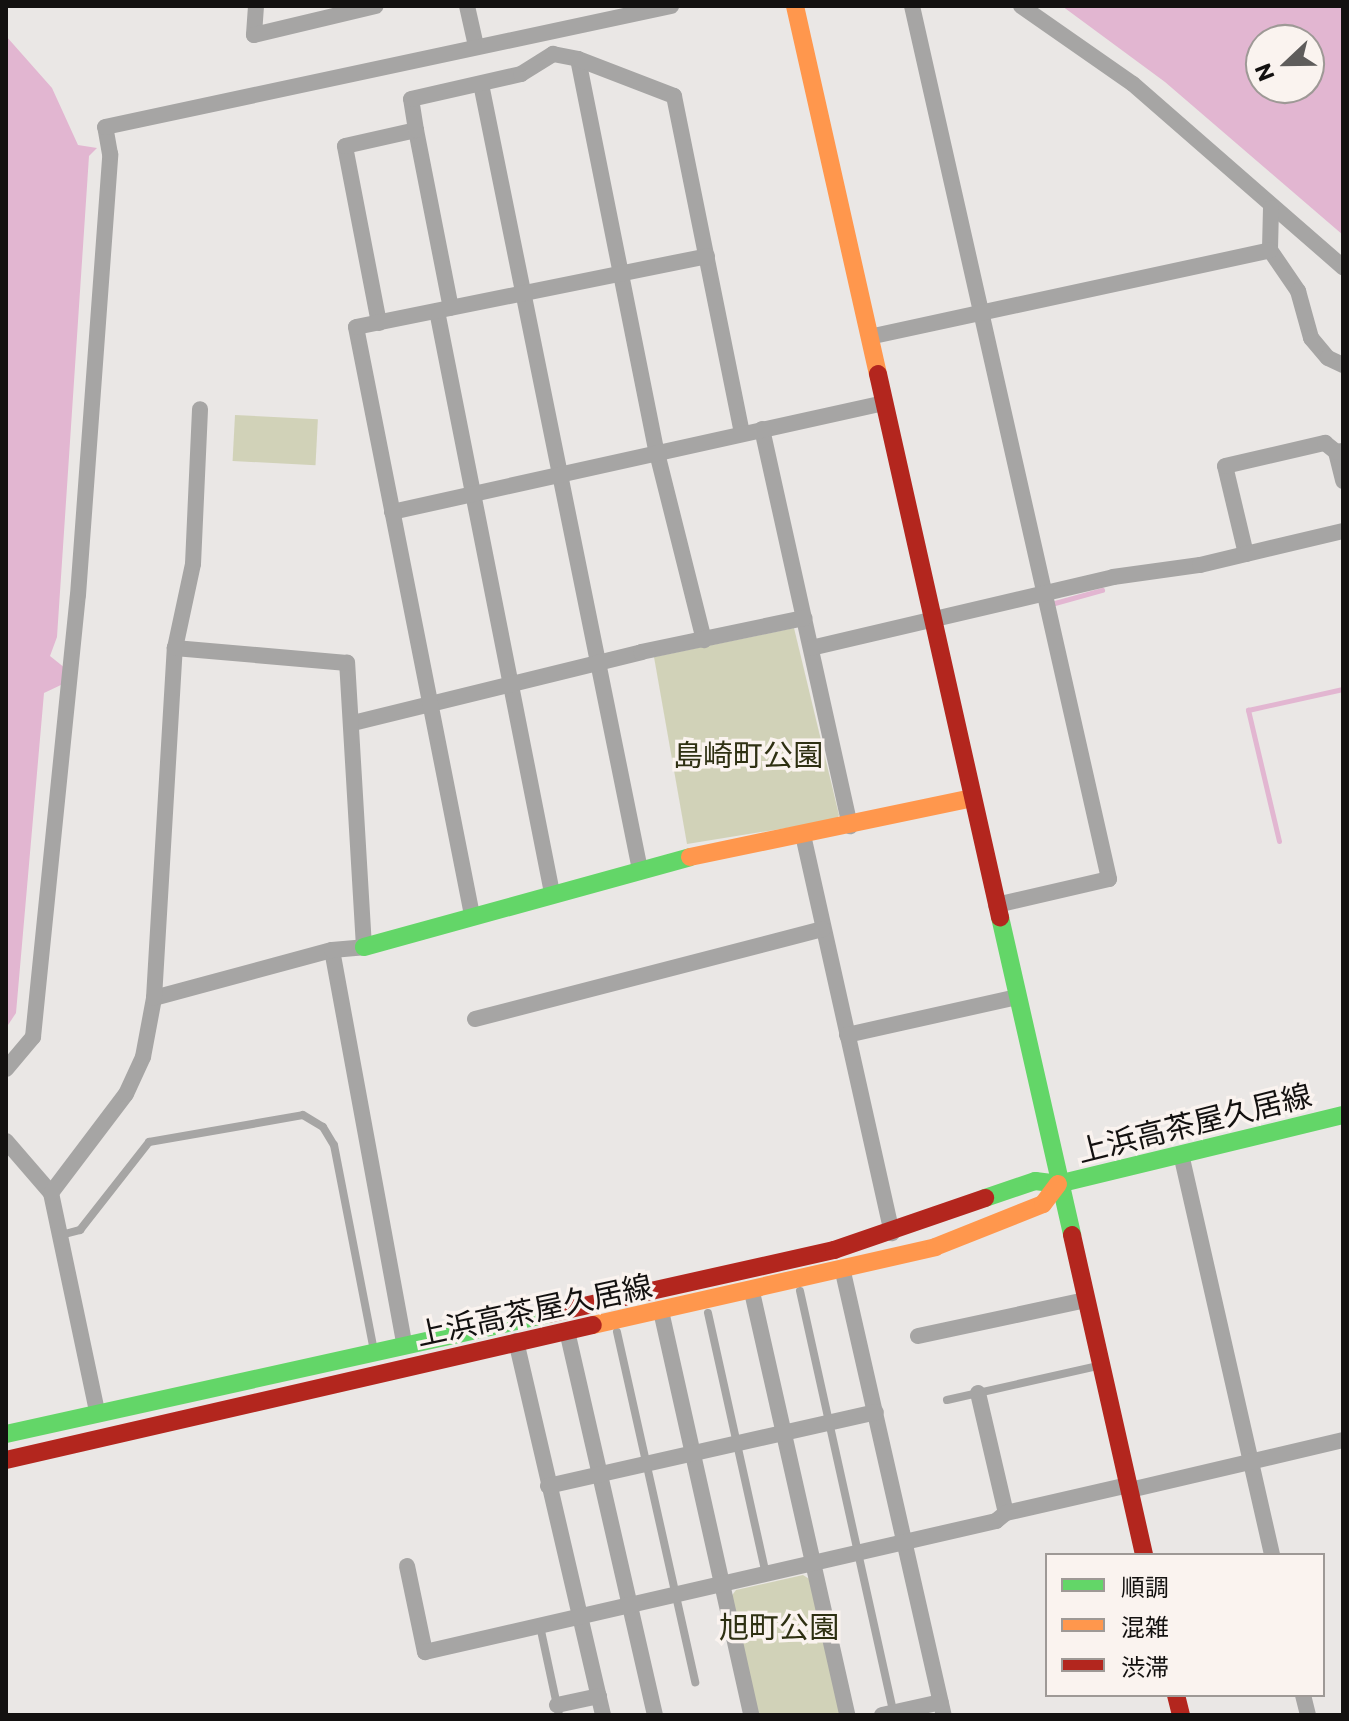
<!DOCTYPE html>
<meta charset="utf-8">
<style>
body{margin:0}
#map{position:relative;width:1349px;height:1721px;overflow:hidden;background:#eae7e5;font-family:Commissioner,"Noto Sans JP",sans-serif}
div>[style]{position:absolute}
.green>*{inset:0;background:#d1d2b8;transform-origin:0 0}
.water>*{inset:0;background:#e2b6d1}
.stream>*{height:5px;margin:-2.5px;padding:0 2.5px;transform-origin:2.5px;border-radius:2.5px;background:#e2b6d1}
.lane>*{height:8px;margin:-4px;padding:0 4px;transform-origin:4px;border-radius:4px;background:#a6a5a4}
.street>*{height:16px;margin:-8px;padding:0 8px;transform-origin:8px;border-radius:8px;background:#a6a5a4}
.fast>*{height:18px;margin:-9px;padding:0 9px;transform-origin:9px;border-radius:9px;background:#63d668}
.slow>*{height:18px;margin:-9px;padding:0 9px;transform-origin:9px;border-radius:9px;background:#ff974d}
.jam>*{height:18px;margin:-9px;padding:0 9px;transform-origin:9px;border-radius:9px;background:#b3261e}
span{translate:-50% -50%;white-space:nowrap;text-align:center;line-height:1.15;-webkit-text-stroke:7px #faf3ef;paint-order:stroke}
.park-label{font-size:30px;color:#2e3012}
.street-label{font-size:30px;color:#131110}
.frame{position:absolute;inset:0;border:8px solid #131110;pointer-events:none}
.legend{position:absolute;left:1045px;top:1553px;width:280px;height:144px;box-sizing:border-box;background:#faf3ef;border:2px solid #9e9996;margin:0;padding:10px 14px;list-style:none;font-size:24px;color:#131110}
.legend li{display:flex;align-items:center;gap:16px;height:40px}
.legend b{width:40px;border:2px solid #9e9996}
.north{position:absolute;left:1245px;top:24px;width:80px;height:80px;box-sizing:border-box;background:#faf3ef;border:2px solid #9e9996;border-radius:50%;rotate:248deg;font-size:22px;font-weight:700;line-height:32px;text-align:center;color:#131110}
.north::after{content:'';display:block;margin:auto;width:28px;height:36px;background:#5e5c5b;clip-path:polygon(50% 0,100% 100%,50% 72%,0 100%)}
</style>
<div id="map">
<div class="green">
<div style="left:235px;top:415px;width:83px;height:46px;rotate:3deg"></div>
<div style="clip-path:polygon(794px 628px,839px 815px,836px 820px,687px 844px,654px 657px)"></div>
<div style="clip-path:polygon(803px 1575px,811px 1580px,840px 1715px,758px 1715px,730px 1598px,736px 1590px)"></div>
</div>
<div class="water">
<div style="clip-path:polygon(evenodd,1062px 6px,1343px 6px,1343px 235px,1165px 82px,1062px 6px,1261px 40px,1309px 40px,1309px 88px,1261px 88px,1261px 40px)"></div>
<div style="clip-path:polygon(6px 36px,52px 88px,78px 145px,97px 148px,89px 156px,57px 637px,50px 656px,65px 668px,63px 684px,44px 693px,16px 1013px,6px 1028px)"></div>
</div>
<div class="stream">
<div style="left:1051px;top:604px;width:53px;rotate:-15.4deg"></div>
<div style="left:1279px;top:841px;width:135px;rotate:-103.3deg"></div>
<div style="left:1248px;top:710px;width:97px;rotate:-12.5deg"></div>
</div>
<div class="lane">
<div style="left:61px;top:1235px;width:20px;rotate:-15deg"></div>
<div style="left:80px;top:1230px;width:112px;rotate:-51.9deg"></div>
<div style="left:149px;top:1142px;width:156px;rotate:-9.9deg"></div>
<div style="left:303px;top:1115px;width:23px;rotate:31deg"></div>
<div style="left:323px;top:1127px;width:21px;rotate:59deg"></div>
<div style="left:334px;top:1145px;width:209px;rotate:79deg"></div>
<div style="left:800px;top:1291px;width:431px;rotate:77.5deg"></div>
<div style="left:708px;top:1313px;width:267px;rotate:77.5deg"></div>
<div style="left:617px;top:1332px;width:359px;rotate:77.4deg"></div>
<div style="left:947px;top:1400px;width:155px;rotate:-12.7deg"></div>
<div style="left:540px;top:1626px;width:91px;rotate:77.9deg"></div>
</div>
<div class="street">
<div style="left:256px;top:6px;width:29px;rotate:94deg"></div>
<div style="left:254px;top:35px;width:125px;rotate:-13.4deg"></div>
<div style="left:467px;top:6px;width:41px;rotate:77.3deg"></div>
<div style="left:912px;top:6px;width:895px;rotate:77.28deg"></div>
<div style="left:1109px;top:879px;width:116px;rotate:167deg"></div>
<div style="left:1021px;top:6px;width:136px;rotate:34.9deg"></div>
<div style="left:1133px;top:84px;width:279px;rotate:41.1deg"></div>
<div style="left:578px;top:59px;width:402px;rotate:78.7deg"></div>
<div style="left:657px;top:453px;width:193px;rotate:75.9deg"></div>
<div style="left:481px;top:84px;width:802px;rotate:78.56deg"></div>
<div style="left:416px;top:130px;width:181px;rotate:78.9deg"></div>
<div style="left:1271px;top:208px;width:42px;rotate:91.4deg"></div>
<div style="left:1270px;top:250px;width:50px;rotate:55.7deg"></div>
<div style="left:1298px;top:291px;width:49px;rotate:74.5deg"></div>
<div style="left:1311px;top:338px;width:26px;rotate:50deg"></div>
<div style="left:1328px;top:358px;width:17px;rotate:25deg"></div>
<div style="left:437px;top:311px;width:593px;rotate:78.82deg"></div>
<div style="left:379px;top:323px;width:180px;rotate:-100.9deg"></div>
<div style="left:345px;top:146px;width:73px;rotate:-12.7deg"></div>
<div style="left:416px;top:130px;width:31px;rotate:-99deg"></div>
<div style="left:411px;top:99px;width:113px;rotate:-12.8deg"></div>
<div style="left:521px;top:74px;width:38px;rotate:-32deg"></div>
<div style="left:553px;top:54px;width:25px;rotate:11deg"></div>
<div style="left:578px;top:59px;width:103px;rotate:21.1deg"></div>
<div style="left:674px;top:96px;width:344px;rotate:78.6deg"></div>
<div style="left:869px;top:337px;width:410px;rotate:-12.2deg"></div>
<div style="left:762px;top:429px;width:407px;rotate:77.5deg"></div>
<div style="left:1343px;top:451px;width:7px;rotate:172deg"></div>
<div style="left:1336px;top:452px;width:30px;rotate:76deg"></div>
<div style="left:392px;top:512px;width:504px;rotate:-12.49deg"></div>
<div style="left:1246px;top:554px;width:90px;rotate:-103.4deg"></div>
<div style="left:1225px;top:466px;width:103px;rotate:-13deg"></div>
<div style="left:1325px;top:443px;width:14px;rotate:39deg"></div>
<div style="left:811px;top:648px;width:310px;rotate:-13.2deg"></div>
<div style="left:1113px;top:577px;width:88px;rotate:-7.9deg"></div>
<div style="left:1200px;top:565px;width:147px;rotate:-13.4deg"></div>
<div style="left:353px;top:723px;width:297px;rotate:-13.8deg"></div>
<div style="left:641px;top:652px;width:167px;rotate:-11.8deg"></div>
<div style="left:803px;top:835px;width:408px;rotate:77.4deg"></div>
<div style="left:472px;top:915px;width:599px;rotate:-101.16deg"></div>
<div style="left:356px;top:327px;width:358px;rotate:-11.4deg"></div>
<div style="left:332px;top:950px;width:401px;rotate:79.6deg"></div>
<div style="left:154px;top:998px;width:184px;rotate:-15.1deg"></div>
<div style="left:332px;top:950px;width:32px;rotate:-5deg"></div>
<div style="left:364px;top:947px;width:285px;rotate:-93.4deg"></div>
<div style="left:347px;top:663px;width:173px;rotate:-175deg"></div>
<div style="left:475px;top:1019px;width:359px;rotate:-14.5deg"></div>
<div style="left:847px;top:1035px;width:174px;rotate:-12.6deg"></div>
<div style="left:6px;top:1069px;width:42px;rotate:-49.8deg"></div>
<div style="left:33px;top:1037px;width:444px;rotate:-84.2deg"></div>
<div style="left:78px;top:595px;width:442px;rotate:-85.8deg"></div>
<div style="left:110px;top:154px;width:27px;rotate:-100deg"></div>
<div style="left:105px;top:127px;width:579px;rotate:-12.07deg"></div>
<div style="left:6px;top:1141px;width:69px;rotate:49.1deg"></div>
<div style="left:51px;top:1193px;width:224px;rotate:78.1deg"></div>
<div style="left:1181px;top:1154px;width:411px;rotate:77.2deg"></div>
<div style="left:51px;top:1193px;width:124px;rotate:-52.9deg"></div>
<div style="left:126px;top:1094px;width:41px;rotate:-65.3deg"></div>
<div style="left:143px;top:1057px;width:60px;rotate:-79.4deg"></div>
<div style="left:154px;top:998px;width:351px;rotate:-86.6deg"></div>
<div style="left:175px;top:648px;width:86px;rotate:-77.9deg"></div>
<div style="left:193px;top:564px;width:155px;rotate:-87.4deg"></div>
<div style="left:843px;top:1272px;width:454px;rotate:77.2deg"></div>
<div style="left:752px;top:1292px;width:434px;rotate:77.3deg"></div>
<div style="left:661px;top:1311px;width:414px;rotate:77.4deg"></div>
<div style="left:567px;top:1331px;width:394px;rotate:77.1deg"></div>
<div style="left:918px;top:1336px;width:172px;rotate:-12.1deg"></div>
<div style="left:516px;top:1341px;width:384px;rotate:76.9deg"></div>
<div style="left:978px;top:1393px;width:123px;rotate:76.9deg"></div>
<div style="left:548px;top:1486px;width:336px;rotate:-12.7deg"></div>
<div style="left:1130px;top:1490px;width:219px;rotate:-13.2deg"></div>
<div style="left:407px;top:1566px;width:88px;rotate:78.2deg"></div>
<div style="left:425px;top:1652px;width:586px;rotate:-12.92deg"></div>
<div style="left:996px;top:1521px;width:13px;rotate:-39deg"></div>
<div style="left:1006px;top:1513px;width:125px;rotate:-12.9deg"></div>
<div style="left:1303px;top:1695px;width:21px;rotate:76deg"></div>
<div style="left:557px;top:1705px;width:43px;rotate:-12.1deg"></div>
<div style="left:882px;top:1715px;width:60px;rotate:-12.4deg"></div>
</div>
<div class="fast">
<div style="left:1000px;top:917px;width:326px;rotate:77.2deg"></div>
<div style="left:364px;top:947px;width:338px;rotate:-15.4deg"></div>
<div style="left:985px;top:1198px;width:53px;rotate:-18.8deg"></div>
<div style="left:1035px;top:1181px;width:23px;rotate:7deg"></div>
<div style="left:1058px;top:1184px;width:293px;rotate:-13.6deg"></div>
<div style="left:6px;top:1434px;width:555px;rotate:-12.48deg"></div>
</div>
<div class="slow">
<div style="left:795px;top:6px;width:377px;rotate:77.3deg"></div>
<div style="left:690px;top:857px;width:288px;rotate:-11.8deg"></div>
<div style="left:593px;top:1325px;width:351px;rotate:-12.8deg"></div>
<div style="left:935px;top:1247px;width:116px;rotate:-21.7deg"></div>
<div style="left:1043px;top:1204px;width:25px;rotate:-53deg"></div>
</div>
<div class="jam">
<div style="left:878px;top:374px;width:557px;rotate:77.34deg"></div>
<div style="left:1072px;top:1235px;width:328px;rotate:77.3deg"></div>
<div style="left:548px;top:1314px;width:293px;rotate:-12.6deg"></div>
<div style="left:834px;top:1250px;width:160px;rotate:-19deg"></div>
<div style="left:6px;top:1460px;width:602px;rotate:-12.95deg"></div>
<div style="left:1176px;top:1695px;width:21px;rotate:76deg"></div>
</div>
<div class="park-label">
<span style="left:748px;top:754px">島崎町公園</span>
<span style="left:779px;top:1626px">旭町公園</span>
</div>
<div class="street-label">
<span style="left:1194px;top:1122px;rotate:-14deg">上浜高茶屋久居線</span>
<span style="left:534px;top:1309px;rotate:-12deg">上浜高茶屋久居線</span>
</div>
<div class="frame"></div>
<ul class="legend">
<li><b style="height:10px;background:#63d668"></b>順調</li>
<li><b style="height:10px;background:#ff974d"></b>混雑</li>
<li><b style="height:10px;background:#b3261e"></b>渋滞</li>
</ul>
<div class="north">N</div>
</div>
